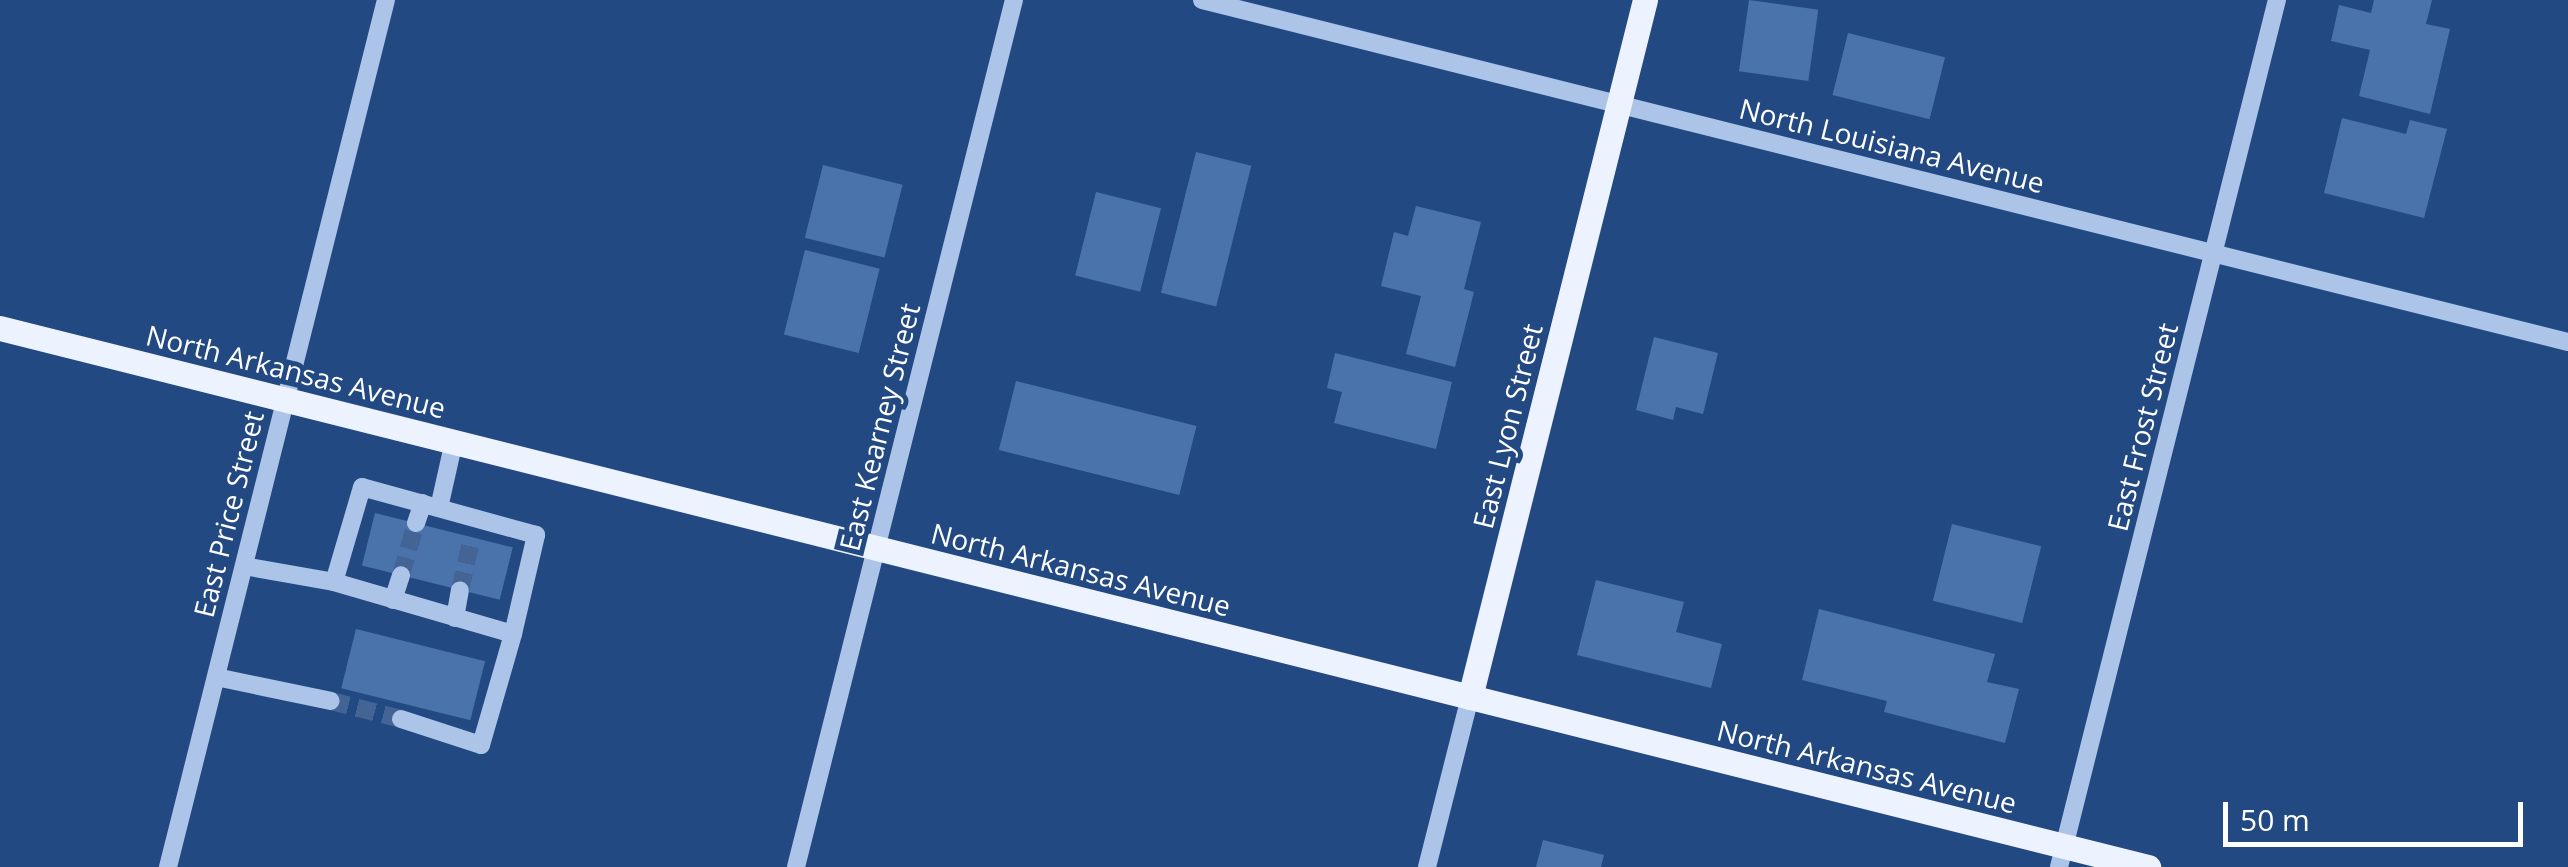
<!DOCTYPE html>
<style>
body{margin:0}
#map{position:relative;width:2568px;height:867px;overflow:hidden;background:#234983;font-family:"Open Sans",sans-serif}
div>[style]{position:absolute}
.building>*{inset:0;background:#4b73ab;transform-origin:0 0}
.minor-tunnel>*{height:18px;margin-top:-9px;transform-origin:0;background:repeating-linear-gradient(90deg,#446496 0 18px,transparent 0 27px)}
.minor>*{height:18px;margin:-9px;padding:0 9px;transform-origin:9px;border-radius:9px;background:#abc4e8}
.major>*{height:25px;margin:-12.5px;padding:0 12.5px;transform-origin:12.5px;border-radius:12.5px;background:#edf3fe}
span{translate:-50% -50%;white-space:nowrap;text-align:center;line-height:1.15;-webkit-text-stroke:10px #234983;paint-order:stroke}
.street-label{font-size:28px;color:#fff}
.scale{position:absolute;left:2223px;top:802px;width:300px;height:45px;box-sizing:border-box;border:5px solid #fff;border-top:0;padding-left:12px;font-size:30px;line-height:35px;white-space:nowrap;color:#fff;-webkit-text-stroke:8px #234983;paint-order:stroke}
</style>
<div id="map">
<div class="building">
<div style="left:1749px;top:0;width:70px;height:72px;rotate:8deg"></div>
<div style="clip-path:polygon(2374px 0,2432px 0,2426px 24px,2450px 29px,2430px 114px,2359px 96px,2370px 50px,2331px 41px,2339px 5px,2371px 13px)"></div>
<div style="left:1848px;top:33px;width:100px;height:64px;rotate:14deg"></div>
<div style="clip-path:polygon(2342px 118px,2406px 134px,2410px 120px,2447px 129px,2424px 218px,2324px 193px)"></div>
<div style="left:1196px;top:152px;width:57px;height:145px;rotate:14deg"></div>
<div style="left:823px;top:165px;width:82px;height:75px;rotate:14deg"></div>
<div style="left:1096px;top:192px;width:67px;height:86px;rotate:14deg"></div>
<div style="clip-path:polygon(1416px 206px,1481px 222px,1464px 289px,1474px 292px,1455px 367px,1406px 354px,1421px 296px,1381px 286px,1394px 232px,1408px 236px)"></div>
<div style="left:805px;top:250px;width:77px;height:87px;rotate:14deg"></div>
<div style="clip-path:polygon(1654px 337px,1718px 353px,1703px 414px,1676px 407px,1673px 420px,1636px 410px)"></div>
<div style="clip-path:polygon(1335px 353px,1452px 382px,1436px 449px,1334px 423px,1342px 392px,1327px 388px)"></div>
<div style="left:1016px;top:381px;width:186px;height:71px;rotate:14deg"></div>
<div style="left:375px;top:513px;width:142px;height:54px;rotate:14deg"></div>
<div style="left:1952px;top:524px;width:92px;height:79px;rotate:14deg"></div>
<div style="clip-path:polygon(1596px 580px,1684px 602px,1676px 632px,1722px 644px,1711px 688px,1577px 655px)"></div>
<div style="clip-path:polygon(1819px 609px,1995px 654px,1987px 682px,2019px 689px,2005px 743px,1884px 712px,1887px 701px,1802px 680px)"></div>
<div style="left:356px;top:629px;width:133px;height:61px;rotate:14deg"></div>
<div style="clip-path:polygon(1543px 840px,1604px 855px,1601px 867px,1536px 867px)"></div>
</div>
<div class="minor-tunnel">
<div style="left:401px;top:575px;width:54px;rotate:-73.9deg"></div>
<div style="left:460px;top:590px;width:54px;rotate:-77.2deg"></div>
<div style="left:331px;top:701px;width:72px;rotate:14.4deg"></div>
</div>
<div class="minor">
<div style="left:1202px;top:0;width:1408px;rotate:14.06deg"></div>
<div style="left:439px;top:508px;width:69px;rotate:-77.4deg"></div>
<div style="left:416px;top:523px;width:21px;rotate:-71deg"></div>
<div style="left:244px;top:566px;width:91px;rotate:10.1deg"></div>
<div style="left:334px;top:582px;width:186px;rotate:16.2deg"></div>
<div style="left:513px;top:634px;width:102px;rotate:-76.9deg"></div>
<div style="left:536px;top:535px;width:180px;rotate:-164.6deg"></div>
<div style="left:362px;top:487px;width:99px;rotate:106.4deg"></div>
<div style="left:393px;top:600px;width:26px;rotate:-72deg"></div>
<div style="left:455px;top:618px;width:28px;rotate:-80deg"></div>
<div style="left:216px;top:677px;width:117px;rotate:11.8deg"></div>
<div style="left:401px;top:719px;width:84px;rotate:18deg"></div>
<div style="left:481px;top:745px;width:116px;rotate:-73.9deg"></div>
<div style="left:168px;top:867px;width:894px;rotate:-75.89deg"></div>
<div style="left:796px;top:867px;width:894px;rotate:-75.89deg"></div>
<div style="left:1427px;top:867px;width:175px;rotate:-75.8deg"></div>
<div style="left:2059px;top:867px;width:894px;rotate:-75.89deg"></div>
</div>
<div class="major">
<div style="left:0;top:328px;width:2215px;rotate:14.09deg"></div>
<div style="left:1470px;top:697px;width:719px;rotate:-75.91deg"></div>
</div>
<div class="street-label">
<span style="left:1892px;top:145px;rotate:14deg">North Louisiana Avenue</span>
<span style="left:296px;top:371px;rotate:14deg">North Arkansas Avenue</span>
<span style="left:1507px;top:426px;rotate:-76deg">East Lyon Street</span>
<span style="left:879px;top:427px;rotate:-76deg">East Kearney Street</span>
<span style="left:2142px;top:427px;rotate:-76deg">East Frost Street</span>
<span style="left:228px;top:514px;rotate:-76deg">East Price Street</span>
<span style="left:1081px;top:569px;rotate:14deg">North Arkansas Avenue</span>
<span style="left:1867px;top:766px;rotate:14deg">North Arkansas Avenue</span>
</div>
<div class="scale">50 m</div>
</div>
